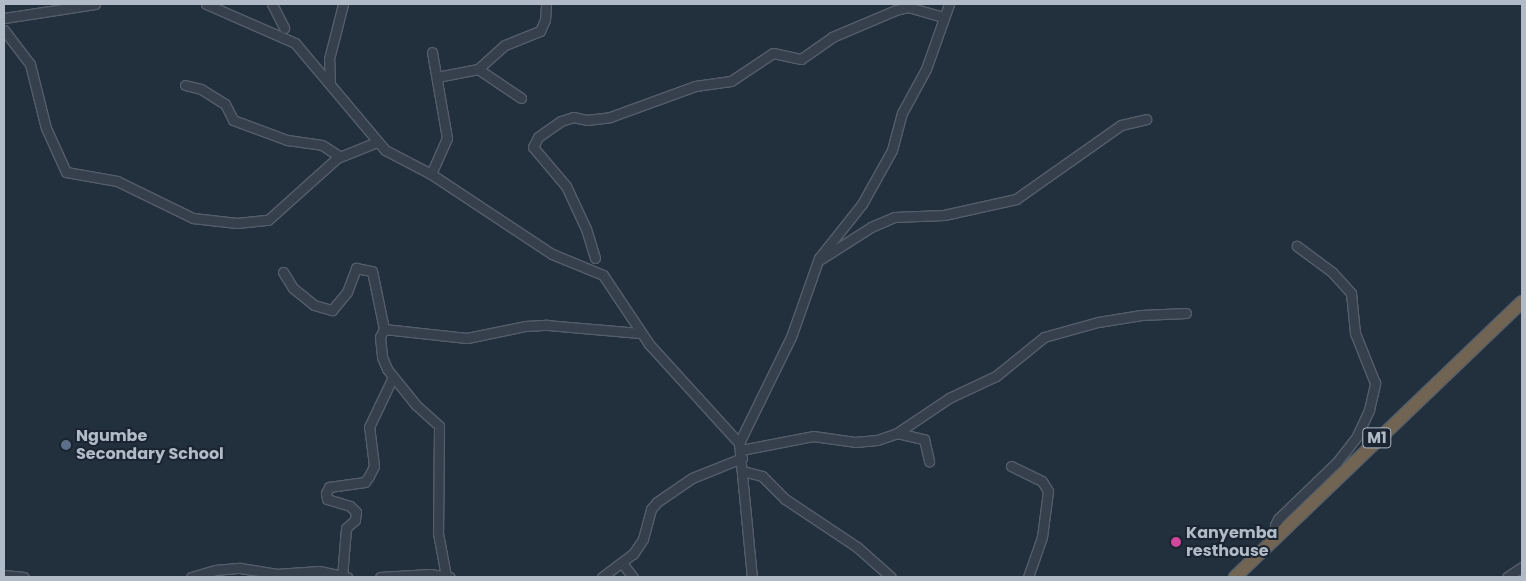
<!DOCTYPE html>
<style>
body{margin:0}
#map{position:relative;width:1526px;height:581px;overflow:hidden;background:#222f3c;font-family:Poppins,sans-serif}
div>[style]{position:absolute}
.roads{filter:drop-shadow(1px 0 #545e6a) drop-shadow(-1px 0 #545e6a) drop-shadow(0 1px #545e6a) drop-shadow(0 -1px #545e6a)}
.minor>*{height:9px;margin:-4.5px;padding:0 4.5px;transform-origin:4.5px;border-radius:4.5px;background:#36404c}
.highway>*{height:12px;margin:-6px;padding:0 6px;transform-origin:6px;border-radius:6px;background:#726452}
.dots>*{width:14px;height:14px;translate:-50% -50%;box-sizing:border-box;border:2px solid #1b2531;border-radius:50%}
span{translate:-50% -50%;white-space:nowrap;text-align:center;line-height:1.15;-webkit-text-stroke:4px #1b2531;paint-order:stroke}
.shield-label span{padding:1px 4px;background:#1b2531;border:1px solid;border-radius:4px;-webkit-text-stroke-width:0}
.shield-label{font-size:15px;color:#b1bbc8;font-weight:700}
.poi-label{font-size:16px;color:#b1bbc8;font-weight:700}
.left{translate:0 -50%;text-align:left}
.frame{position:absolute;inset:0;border:5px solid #b1bbc8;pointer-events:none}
</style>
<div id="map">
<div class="roads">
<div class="minor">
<div style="left:206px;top:4px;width:97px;rotate:23.7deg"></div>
<div style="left:295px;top:43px;width:140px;rotate:49.9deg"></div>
<div style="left:385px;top:150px;width:52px;rotate:27.6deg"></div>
<div style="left:431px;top:174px;width:145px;rotate:33.5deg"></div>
<div style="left:552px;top:254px;width:55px;rotate:22.4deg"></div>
<div style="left:603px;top:275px;width:83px;rotate:56.3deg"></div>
<div style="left:649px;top:344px;width:134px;rotate:47.7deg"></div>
<div style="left:739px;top:443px;width:135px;rotate:84.5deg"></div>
<div style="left:272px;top:4px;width:27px;rotate:63deg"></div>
<div style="left:4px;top:18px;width:92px;rotate:-8.7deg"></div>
<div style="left:4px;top:30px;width:43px;rotate:52.6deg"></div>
<div style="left:30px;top:64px;width:66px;rotate:76deg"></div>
<div style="left:46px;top:128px;width:48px;rotate:65.6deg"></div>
<div style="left:66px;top:172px;width:52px;rotate:10deg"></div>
<div style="left:117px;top:181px;width:85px;rotate:26deg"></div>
<div style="left:193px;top:218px;width:44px;rotate:6.5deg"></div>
<div style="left:237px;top:223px;width:31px;rotate:-6deg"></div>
<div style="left:268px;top:220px;width:93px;rotate:-41.9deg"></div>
<div style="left:337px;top:158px;width:43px;rotate:-21.8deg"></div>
<div style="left:478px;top:69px;width:36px;rotate:-42deg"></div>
<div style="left:505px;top:45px;width:38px;rotate:-22deg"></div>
<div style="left:540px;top:31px;width:12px;rotate:-66deg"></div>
<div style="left:545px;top:20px;width:16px;rotate:-86deg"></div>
<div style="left:437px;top:77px;width:42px;rotate:-11deg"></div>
<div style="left:478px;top:69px;width:52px;rotate:34deg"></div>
<div style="left:330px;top:84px;width:25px;rotate:-92deg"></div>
<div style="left:329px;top:59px;width:57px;rotate:-75.7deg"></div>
<div style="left:185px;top:85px;width:16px;rotate:14deg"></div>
<div style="left:201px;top:89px;width:28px;rotate:32deg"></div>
<div style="left:225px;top:104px;width:18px;rotate:63deg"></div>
<div style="left:233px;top:120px;width:58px;rotate:20.3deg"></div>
<div style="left:287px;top:140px;width:35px;rotate:8deg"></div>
<div style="left:322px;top:145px;width:20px;rotate:33deg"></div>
<div style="left:431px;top:174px;width:39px;rotate:-66deg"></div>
<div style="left:447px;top:138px;width:87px;rotate:-99.9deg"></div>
<div style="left:595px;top:258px;width:30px;rotate:-107deg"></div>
<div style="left:586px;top:229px;width:47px;rotate:-114.9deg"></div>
<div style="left:566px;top:186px;width:51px;rotate:-130.2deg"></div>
<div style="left:533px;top:147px;width:11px;rotate:-63deg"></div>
<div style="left:538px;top:137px;width:28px;rotate:-35deg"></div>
<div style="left:561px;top:121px;width:13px;rotate:-18deg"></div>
<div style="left:573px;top:117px;width:14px;rotate:12deg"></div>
<div style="left:587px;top:120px;width:23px;rotate:-7deg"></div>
<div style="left:610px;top:117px;width:90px;rotate:-20deg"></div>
<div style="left:695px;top:86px;width:36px;rotate:-8deg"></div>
<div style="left:731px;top:81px;width:50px;rotate:-33.7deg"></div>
<div style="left:773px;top:53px;width:29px;rotate:12deg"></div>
<div style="left:801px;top:59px;width:38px;rotate:-35deg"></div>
<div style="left:832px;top:37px;width:69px;rotate:-22.9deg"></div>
<div style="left:896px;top:10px;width:12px;rotate:-14deg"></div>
<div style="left:908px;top:7px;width:37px;rotate:16deg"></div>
<div style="left:821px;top:259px;width:59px;rotate:-32.6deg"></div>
<div style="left:871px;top:227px;width:25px;rotate:-23deg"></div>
<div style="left:894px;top:217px;width:50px;rotate:-2.3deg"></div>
<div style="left:944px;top:215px;width:74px;rotate:-12.5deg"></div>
<div style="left:1016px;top:199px;width:128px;rotate:-35.2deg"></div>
<div style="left:1121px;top:125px;width:26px;rotate:-13deg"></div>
<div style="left:283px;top:272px;width:19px;rotate:58deg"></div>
<div style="left:293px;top:288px;width:27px;rotate:39deg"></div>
<div style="left:314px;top:305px;width:19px;rotate:16deg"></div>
<div style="left:332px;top:310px;width:23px;rotate:-50deg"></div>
<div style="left:347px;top:292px;width:26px;rotate:-69deg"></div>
<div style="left:356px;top:268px;width:16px;rotate:11deg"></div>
<div style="left:372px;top:271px;width:59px;rotate:78.3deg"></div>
<div style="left:384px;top:329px;width:9px;rotate:117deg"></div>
<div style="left:380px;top:337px;width:20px;rotate:84deg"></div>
<div style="left:382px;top:357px;width:13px;rotate:67deg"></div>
<div style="left:387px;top:369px;width:46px;rotate:51.1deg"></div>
<div style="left:416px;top:405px;width:31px;rotate:42deg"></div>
<div style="left:439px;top:426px;width:107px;rotate:90.5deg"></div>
<div style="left:438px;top:533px;width:44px;rotate:79.5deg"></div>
<div style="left:384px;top:329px;width:83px;rotate:6.2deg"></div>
<div style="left:467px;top:338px;width:59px;rotate:-11.7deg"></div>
<div style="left:525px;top:326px;width:22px;rotate:-3deg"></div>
<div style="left:547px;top:325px;width:94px;rotate:4.9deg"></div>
<div style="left:897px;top:433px;width:28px;rotate:13deg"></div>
<div style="left:924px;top:439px;width:23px;rotate:77deg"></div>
<div style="left:739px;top:443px;width:118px;rotate:-63.9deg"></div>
<div style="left:791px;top:337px;width:84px;rotate:-70.5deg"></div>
<div style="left:819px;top:258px;width:69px;rotate:-51.5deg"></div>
<div style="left:862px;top:204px;width:62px;rotate:-60.9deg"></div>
<div style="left:892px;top:150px;width:38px;rotate:-75deg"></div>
<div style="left:902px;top:113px;width:50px;rotate:-61.4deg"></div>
<div style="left:926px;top:69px;width:69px;rotate:-70.5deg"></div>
<div style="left:741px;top:450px;width:73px;rotate:-11deg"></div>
<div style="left:813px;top:436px;width:42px;rotate:8.1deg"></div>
<div style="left:855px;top:442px;width:22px;rotate:-5deg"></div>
<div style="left:877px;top:440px;width:21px;rotate:-19deg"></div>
<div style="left:897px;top:433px;width:63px;rotate:-33.9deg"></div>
<div style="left:949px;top:398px;width:52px;rotate:-25.1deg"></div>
<div style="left:996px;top:376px;width:62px;rotate:-39.1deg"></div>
<div style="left:1044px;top:337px;width:56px;rotate:-15.5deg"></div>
<div style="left:1098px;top:322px;width:44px;rotate:-9.2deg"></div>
<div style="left:1141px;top:315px;width:45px;rotate:-2.5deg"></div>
<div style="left:1011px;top:466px;width:34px;rotate:26deg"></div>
<div style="left:1042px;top:481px;width:12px;rotate:59deg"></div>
<div style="left:1048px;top:491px;width:46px;rotate:97.4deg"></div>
<div style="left:1042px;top:537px;width:42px;rotate:109.3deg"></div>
<div style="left:743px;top:471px;width:20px;rotate:15deg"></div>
<div style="left:762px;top:476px;width:33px;rotate:45deg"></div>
<div style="left:785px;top:499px;width:87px;rotate:33.7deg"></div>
<div style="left:857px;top:547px;width:45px;rotate:41.4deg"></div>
<div style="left:1276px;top:538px;width:13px;rotate:-94deg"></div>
<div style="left:1275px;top:525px;width:7px;rotate:-63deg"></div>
<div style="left:1278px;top:519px;width:82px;rotate:-44deg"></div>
<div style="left:1337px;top:462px;width:33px;rotate:-52deg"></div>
<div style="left:1357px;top:436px;width:29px;rotate:-65deg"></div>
<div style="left:1369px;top:410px;width:28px;rotate:-77deg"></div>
<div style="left:1375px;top:383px;width:54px;rotate:-111.8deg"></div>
<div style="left:1355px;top:333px;width:40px;rotate:-95.7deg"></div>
<div style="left:1351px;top:293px;width:28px;rotate:-132deg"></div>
<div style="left:1332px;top:272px;width:44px;rotate:-143.4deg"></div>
<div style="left:622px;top:563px;width:18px;rotate:52deg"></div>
<div style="left:4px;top:575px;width:20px;rotate:6deg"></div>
<div style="left:191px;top:577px;width:25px;rotate:-16deg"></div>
<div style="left:215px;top:570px;width:25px;rotate:-5deg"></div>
<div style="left:240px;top:568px;width:36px;rotate:9deg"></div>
<div style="left:276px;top:574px;width:43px;rotate:-4deg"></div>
<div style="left:319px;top:571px;width:29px;rotate:12deg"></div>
<div style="left:342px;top:577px;width:49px;rotate:-85.3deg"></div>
<div style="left:346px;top:528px;width:12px;rotate:-42deg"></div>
<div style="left:355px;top:520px;width:8px;rotate:-83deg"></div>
<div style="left:356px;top:512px;width:8px;rotate:-135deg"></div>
<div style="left:350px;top:506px;width:24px;rotate:-163deg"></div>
<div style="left:327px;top:499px;width:6px;rotate:-99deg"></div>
<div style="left:326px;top:493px;width:7px;rotate:-63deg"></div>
<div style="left:329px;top:487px;width:36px;rotate:-8deg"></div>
<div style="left:365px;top:482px;width:7px;rotate:-56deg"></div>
<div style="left:369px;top:476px;width:11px;rotate:-63deg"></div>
<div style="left:374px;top:466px;width:39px;rotate:-97deg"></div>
<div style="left:369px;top:427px;width:55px;rotate:-64.4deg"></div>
<div style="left:380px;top:577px;width:50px;rotate:-3.4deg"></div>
<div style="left:430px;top:574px;width:20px;rotate:9deg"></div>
<div style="left:602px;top:577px;width:39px;rotate:-37deg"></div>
<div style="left:633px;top:554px;width:18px;rotate:-56deg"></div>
<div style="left:643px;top:539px;width:31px;rotate:-75deg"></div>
<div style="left:651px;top:509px;width:9px;rotate:-49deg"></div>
<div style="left:657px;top:502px;width:42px;rotate:-34.4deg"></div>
<div style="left:692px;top:478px;width:54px;rotate:-21.8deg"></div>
<div style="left:1507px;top:577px;width:18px;rotate:-34deg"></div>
</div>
<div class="highway">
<div style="left:1235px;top:577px;width:397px;rotate:-43.8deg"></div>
</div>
</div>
<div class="dots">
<div style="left:66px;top:445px;background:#5c6f8a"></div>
<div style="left:1176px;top:542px;background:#d1479c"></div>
</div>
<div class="shield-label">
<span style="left:1377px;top:438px">M1</span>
</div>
<div class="poi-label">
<span class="left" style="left:76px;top:445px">Ngumbe<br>Secondary School</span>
<span class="left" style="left:1186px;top:542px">Kanyemba<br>resthouse</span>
</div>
<div class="frame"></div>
</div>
